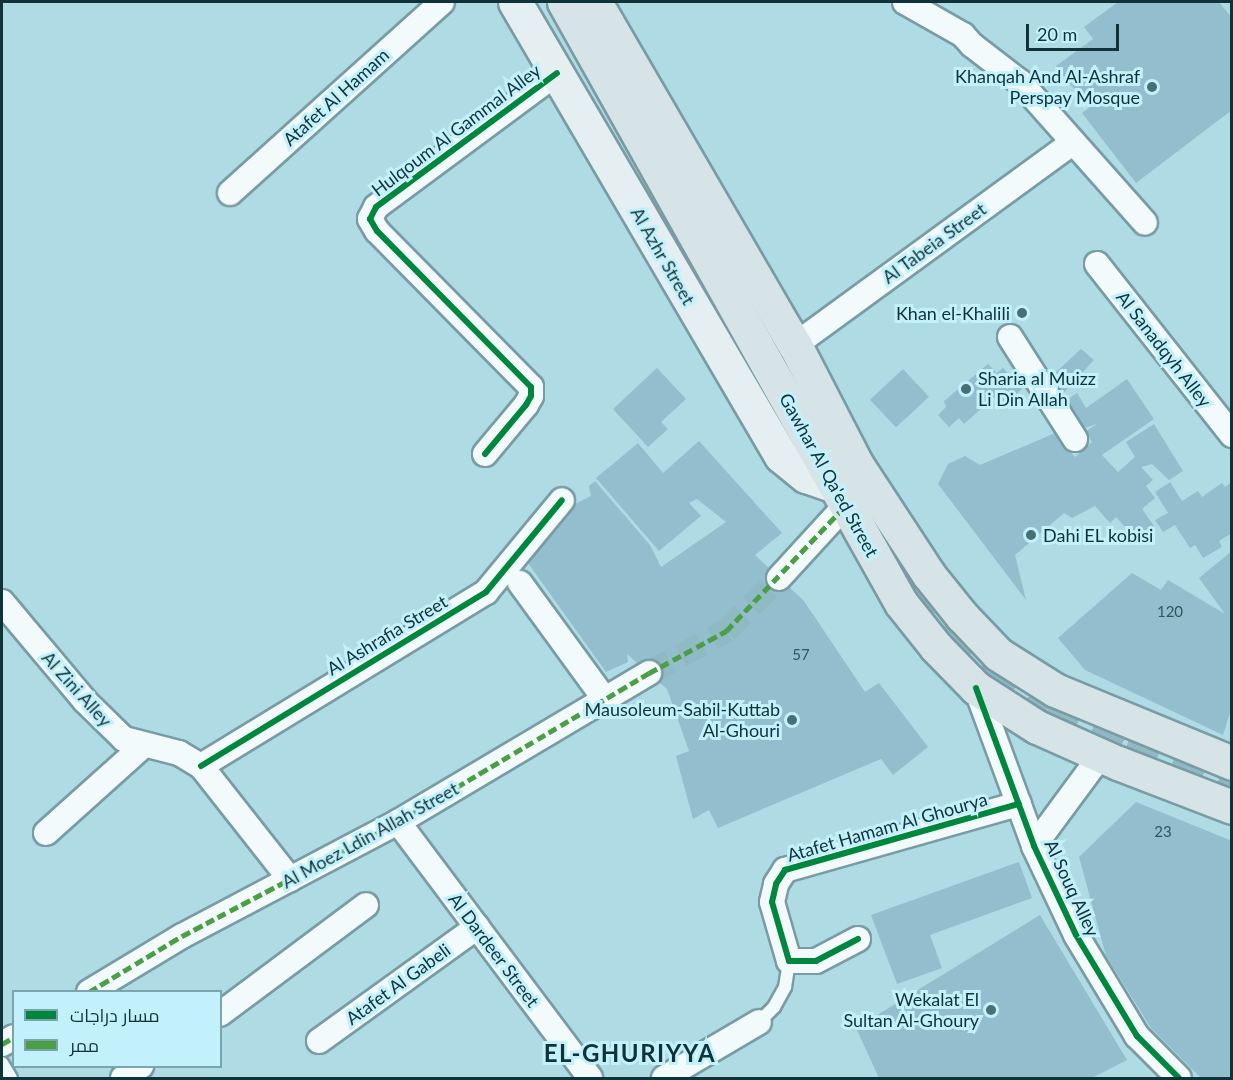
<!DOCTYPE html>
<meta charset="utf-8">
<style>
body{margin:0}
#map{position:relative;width:1233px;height:1080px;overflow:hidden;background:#afdbe5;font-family:Lato,Cairo,sans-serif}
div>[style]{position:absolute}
.building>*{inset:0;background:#93becd;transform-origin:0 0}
.street-tunnel>*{height:24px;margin-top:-12px;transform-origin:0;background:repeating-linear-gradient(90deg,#8fb9c3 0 24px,transparent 0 36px)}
.primary-tunnel>*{height:33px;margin-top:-16.5px;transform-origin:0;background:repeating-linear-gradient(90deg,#8fb9c3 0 33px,transparent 0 49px)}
.roads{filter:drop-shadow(2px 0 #799ca4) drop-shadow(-2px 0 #799ca4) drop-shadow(0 2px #799ca4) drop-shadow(0 -2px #799ca4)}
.lane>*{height:12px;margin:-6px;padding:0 6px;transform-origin:6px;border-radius:6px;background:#f3fafb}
.street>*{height:24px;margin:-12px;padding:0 12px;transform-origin:12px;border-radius:12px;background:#f3fafb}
.secondary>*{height:33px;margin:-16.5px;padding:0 16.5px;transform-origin:16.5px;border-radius:16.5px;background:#e5eff2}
.primary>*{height:33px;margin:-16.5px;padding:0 16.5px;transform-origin:16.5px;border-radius:16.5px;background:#d6e4e8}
.quiet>*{height:4.5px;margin-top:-2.25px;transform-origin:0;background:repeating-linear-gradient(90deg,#4a9e44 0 9px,transparent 0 13.5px)}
.cycleway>*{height:6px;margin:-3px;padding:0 3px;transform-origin:3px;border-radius:3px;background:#00873e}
.dots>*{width:16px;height:16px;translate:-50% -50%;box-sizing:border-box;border:3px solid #c3f1fb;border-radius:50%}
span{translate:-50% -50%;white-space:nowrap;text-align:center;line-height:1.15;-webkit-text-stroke:6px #c3f1fb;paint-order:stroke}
.number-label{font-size:15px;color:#31565f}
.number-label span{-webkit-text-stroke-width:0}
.poi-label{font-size:18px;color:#10333a}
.right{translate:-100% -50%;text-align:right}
.left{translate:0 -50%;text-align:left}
.street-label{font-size:18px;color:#10333a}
.district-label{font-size:24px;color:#10333a;font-weight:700;letter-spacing:1.5px}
.frame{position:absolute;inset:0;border:3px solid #10333a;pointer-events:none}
.legend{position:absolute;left:12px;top:990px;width:210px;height:78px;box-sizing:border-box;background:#c3f1fb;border:2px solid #7ba5ae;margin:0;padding:8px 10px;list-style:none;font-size:18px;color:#10333a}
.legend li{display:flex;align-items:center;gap:12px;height:30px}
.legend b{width:30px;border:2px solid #7ba5ae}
.scale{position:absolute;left:1026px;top:24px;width:93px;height:27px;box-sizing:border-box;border:3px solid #10333a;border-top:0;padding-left:8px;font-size:18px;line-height:21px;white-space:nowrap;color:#10333a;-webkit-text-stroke:4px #c3f1fb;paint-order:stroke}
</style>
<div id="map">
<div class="building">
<div style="clip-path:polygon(1118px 2px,1219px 2px,1232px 18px,1232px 110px,1136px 183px,1082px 113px,1089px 108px,1056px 66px,1093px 39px,1084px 27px)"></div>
<div style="clip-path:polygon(1081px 349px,1094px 360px,1055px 402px,1044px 383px)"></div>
<div style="clip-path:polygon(988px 364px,997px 373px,1003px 368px,1022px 389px,1003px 406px,994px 397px,964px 424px,959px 418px,949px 427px,938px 415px,946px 407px,944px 401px)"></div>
<div style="clip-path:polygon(657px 368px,686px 399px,661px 422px,668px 429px,648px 447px,613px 409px)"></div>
<div style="left:903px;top:369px;width:38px;height:45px;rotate:47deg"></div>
<div style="clip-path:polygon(1127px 379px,1154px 419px,1102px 455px,1118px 472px,1135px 457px,1126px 442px,1154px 424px,1183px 471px,1169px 480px,1152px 464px,1141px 467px,1153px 480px,1146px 486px,1155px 498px,1142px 509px,1154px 526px,1141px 545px,1116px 517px,1110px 523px,1095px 506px,1072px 518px,1064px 513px,1015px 555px,1026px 600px,938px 484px,948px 464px,965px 456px,980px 465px,1055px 433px,1075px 457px,1092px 442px,1085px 432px,1097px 424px,1075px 431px,1058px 406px,1077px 393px,1086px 408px)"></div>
<div style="clip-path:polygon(699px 441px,782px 533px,755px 555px,804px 601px,865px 692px,879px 683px,928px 747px,893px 775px,881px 759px,718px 828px,709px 810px,693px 819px,676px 756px,689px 751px,667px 689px,627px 654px,628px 662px,606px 672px,523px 556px,555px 514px,591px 496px,589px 486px,595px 481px,650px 545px,661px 567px,726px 522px,697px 499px,689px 503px,701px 516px,659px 551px,596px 478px,638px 443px,663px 473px)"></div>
<div style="clip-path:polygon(1170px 482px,1182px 501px,1198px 491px,1202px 497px,1222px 483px,1225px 487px,1232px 482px,1232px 533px,1219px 541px,1222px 547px,1203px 558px,1195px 545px,1190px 548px,1175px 525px,1163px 532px,1155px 520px,1168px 513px,1155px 492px)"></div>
<div style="clip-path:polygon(1232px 551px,1232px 706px,1223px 735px,1085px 670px,1058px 638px,1132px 573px,1161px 590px,1168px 580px,1225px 614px,1199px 578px)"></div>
<div style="clip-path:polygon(1136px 802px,1232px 841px,1232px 1078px,1201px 1078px,1151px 1028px,1106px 956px,1079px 857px)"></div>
<div style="clip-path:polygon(1019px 862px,1032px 898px,930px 935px,942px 968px,897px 984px,871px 915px)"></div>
<div style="clip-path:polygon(1040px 915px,1127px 1060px,1092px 1078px,879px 1078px,856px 1028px)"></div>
</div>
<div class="street-tunnel">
<div style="left:649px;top:673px;width:88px;rotate:-28.6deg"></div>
<div style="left:726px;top:631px;width:75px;rotate:-45deg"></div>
</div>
<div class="primary-tunnel">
<div style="left:864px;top:501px;width:99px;rotate:59.8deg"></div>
<div style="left:914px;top:587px;width:55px;rotate:51.7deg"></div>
<div style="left:948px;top:630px;width:56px;rotate:45.7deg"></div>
<div style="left:987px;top:670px;width:72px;rotate:31.9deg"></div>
<div style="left:1048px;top:708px;width:87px;rotate:24.5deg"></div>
<div style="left:1127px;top:744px;width:113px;rotate:21.3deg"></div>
</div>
<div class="roads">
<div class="lane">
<div style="left:759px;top:1022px;width:21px;rotate:-45deg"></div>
<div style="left:774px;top:1007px;width:23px;rotate:-61deg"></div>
<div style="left:785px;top:987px;width:26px;rotate:-81deg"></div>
<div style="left:2px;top:1063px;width:17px;rotate:59deg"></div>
</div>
<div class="street">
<div style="left:905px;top:2px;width:67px;rotate:29.6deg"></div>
<div style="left:963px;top:35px;width:13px;rotate:48deg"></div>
<div style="left:972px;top:45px;width:61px;rotate:37.6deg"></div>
<div style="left:1020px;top:82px;width:188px;rotate:48.4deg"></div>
<div style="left:230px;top:193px;width:285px;rotate:-42deg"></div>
<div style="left:1097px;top:264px;width:218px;rotate:51.7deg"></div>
<div style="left:1010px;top:337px;width:121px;rotate:57.5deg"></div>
<div style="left:795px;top:345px;width:344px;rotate:-36.1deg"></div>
<div style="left:485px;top:454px;width:64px;rotate:-50.1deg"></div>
<div style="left:526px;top:405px;width:10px;rotate:-61deg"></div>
<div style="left:531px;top:396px;width:9px;rotate:-90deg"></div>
<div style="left:531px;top:387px;width:219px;rotate:-134.6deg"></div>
<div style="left:377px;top:231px;width:14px;rotate:-120deg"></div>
<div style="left:370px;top:219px;width:13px;rotate:-63deg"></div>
<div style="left:376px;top:207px;width:225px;rotate:-36.5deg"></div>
<div style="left:779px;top:578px;width:99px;rotate:-47.5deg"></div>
<div style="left:520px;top:583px;width:146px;rotate:53.9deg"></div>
<div style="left:2px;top:602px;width:129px;rotate:50deg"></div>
<div style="left:85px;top:701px;width:54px;rotate:44.3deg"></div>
<div style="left:124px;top:739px;width:57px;rotate:14.3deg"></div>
<div style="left:179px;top:753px;width:26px;rotate:31deg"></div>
<div style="left:201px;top:766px;width:144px;rotate:51.8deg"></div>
<div style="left:976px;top:688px;width:168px;rotate:69.8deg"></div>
<div style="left:1034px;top:846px;width:98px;rotate:64.7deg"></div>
<div style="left:1076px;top:935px;width:118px;rotate:58.9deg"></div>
<div style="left:1137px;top:1036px;width:59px;rotate:45deg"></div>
<div style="left:201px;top:766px;width:334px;rotate:-31.4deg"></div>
<div style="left:486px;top:592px;width:119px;rotate:-50.4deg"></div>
<div style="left:398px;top:822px;width:320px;rotate:53.1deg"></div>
<div style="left:46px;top:833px;width:132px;rotate:-41.9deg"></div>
<div style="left:1034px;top:846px;width:113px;rotate:-53.6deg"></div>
<div style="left:858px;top:939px;width:47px;rotate:152.4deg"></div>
<div style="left:816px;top:961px;width:27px;rotate:180deg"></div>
<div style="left:789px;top:961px;width:61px;rotate:-106.1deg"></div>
<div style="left:772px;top:902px;width:18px;rotate:-77deg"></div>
<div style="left:776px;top:884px;width:17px;rotate:-57deg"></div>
<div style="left:785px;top:870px;width:243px;rotate:-15.8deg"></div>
<div style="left:89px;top:992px;width:109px;rotate:-31.1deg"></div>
<div style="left:182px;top:936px;width:244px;rotate:-27.8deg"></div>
<div style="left:398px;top:822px;width:292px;rotate:-30.7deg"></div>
<div style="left:220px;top:1014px;width:182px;rotate:-36.7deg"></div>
<div style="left:319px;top:1041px;width:195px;rotate:-35.8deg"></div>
<div style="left:2px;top:1044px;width:14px;rotate:-30deg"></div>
<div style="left:123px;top:1078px;width:22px;rotate:-34deg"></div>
<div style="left:664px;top:1078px;width:110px;rotate:-30.5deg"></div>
</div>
<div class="secondary">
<div style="left:515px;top:2px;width:526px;rotate:59.63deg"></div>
<div style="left:781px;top:456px;width:32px;rotate:39deg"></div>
<div style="left:806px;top:476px;width:31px;rotate:19deg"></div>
</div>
<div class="primary">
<div style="left:564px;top:2px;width:689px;rotate:60.72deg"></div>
<div style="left:901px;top:603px;width:56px;rotate:51.5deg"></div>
<div style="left:936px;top:647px;width:57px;rotate:45.7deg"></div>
<div style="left:976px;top:688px;width:72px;rotate:32.6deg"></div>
<div style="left:1037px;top:727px;width:89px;rotate:24deg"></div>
<div style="left:1118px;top:763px;width:122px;rotate:21.1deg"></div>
<div style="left:595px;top:2px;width:397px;rotate:59.8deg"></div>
<div style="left:795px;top:345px;width:135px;rotate:62.7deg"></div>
<div style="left:857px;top:465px;width:131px;rotate:56.8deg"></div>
<div style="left:929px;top:575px;width:53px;rotate:51.2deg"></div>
<div style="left:962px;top:616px;width:52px;rotate:46.5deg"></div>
<div style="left:998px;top:654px;width:67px;rotate:32.3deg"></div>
<div style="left:1055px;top:690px;width:191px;rotate:22.4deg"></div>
</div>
</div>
<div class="quiet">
<div style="left:89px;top:992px;width:109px;rotate:-31.1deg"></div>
<div style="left:182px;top:936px;width:244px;rotate:-27.8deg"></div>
<div style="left:398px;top:822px;width:292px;rotate:-30.7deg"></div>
<div style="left:649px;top:673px;width:88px;rotate:-28.6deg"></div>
<div style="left:726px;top:631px;width:174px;rotate:-46.4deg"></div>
<div style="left:2px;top:1044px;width:14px;rotate:-30deg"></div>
</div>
<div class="cycleway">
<div style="left:485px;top:454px;width:64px;rotate:-50.1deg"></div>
<div style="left:526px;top:405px;width:10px;rotate:-61deg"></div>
<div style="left:531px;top:396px;width:9px;rotate:-90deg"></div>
<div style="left:531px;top:387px;width:219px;rotate:-134.6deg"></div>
<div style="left:377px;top:231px;width:14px;rotate:-120deg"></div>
<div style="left:370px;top:219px;width:13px;rotate:-63deg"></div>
<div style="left:376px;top:207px;width:225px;rotate:-36.5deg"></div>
<div style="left:976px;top:688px;width:168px;rotate:69.8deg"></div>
<div style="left:1034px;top:846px;width:98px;rotate:64.7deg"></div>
<div style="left:1076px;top:935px;width:118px;rotate:58.9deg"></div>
<div style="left:1137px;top:1036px;width:59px;rotate:45deg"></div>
<div style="left:201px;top:766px;width:334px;rotate:-31.4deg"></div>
<div style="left:486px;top:592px;width:119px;rotate:-50.4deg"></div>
<div style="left:858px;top:939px;width:47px;rotate:152.4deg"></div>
<div style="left:816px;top:961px;width:27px;rotate:180deg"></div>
<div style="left:789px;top:961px;width:61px;rotate:-106.1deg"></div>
<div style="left:772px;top:902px;width:18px;rotate:-77deg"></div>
<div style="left:776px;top:884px;width:17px;rotate:-57deg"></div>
<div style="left:785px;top:870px;width:243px;rotate:-15.8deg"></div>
</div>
<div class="dots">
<div style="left:1152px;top:87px;background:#486e76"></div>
<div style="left:1022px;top:313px;background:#486e76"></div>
<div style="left:966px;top:389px;background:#486e76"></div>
<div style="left:1031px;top:535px;background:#486e76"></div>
<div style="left:792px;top:720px;background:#486e76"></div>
<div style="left:991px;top:1010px;background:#486e76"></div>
</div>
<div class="number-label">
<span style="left:1170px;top:612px">120</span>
<span style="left:801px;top:655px">57</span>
<span style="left:1163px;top:832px">23</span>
</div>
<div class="poi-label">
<span class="right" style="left:1140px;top:87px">Khanqah And Al-Ashraf<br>Perspay Mosque</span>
<span class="right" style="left:1010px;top:313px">Khan el-Khalili</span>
<span class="left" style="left:978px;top:389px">Sharia al Muizz<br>Li Din Allah</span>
<span class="left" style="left:1043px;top:535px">Dahi EL kobisi</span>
<span class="right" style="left:780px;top:720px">Mausoleum-Sabil-Kuttab<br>Al-Ghouri</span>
<span class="right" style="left:979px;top:1010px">Wekalat El<br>Sultan Al-Ghoury</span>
</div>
<div class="street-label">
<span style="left:336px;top:97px;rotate:-42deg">Atafet Al Hamam</span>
<span style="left:456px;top:130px;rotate:-37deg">Hulqoum Al Gammal Alley</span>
<span style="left:934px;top:243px;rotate:-36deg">Al Tabeia Street</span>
<span style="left:663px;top:256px;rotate:60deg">Al Azhr Street</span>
<span style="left:1164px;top:349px;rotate:52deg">Al Sanadqyh Alley</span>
<span style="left:829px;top:475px;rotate:61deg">Gawhar Al Qa'ed Street</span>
<span style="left:387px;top:635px;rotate:-31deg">Al Ashrafia Street</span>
<span style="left:77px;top:689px;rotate:48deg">Al Zini Alley</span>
<span style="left:887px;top:827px;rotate:-16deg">Atafet Hamam Al Ghourya</span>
<span style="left:370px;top:835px;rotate:-29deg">Al Moez Ldin Allah Street</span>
<span style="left:1072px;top:888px;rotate:65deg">Al Souq Alley</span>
<span style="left:494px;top:950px;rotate:53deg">Al Dardeer Street</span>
<span style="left:398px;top:984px;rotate:-36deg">Atafet Al Gabeli</span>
</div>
<div class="district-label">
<span style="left:630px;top:1053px">EL-GHURIYYA</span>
</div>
<div class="frame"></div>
<ul class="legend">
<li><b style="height:8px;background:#00873e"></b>مسار دراجات</li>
<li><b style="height:8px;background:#4a9e44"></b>ممر</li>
</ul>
<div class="scale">20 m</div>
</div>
